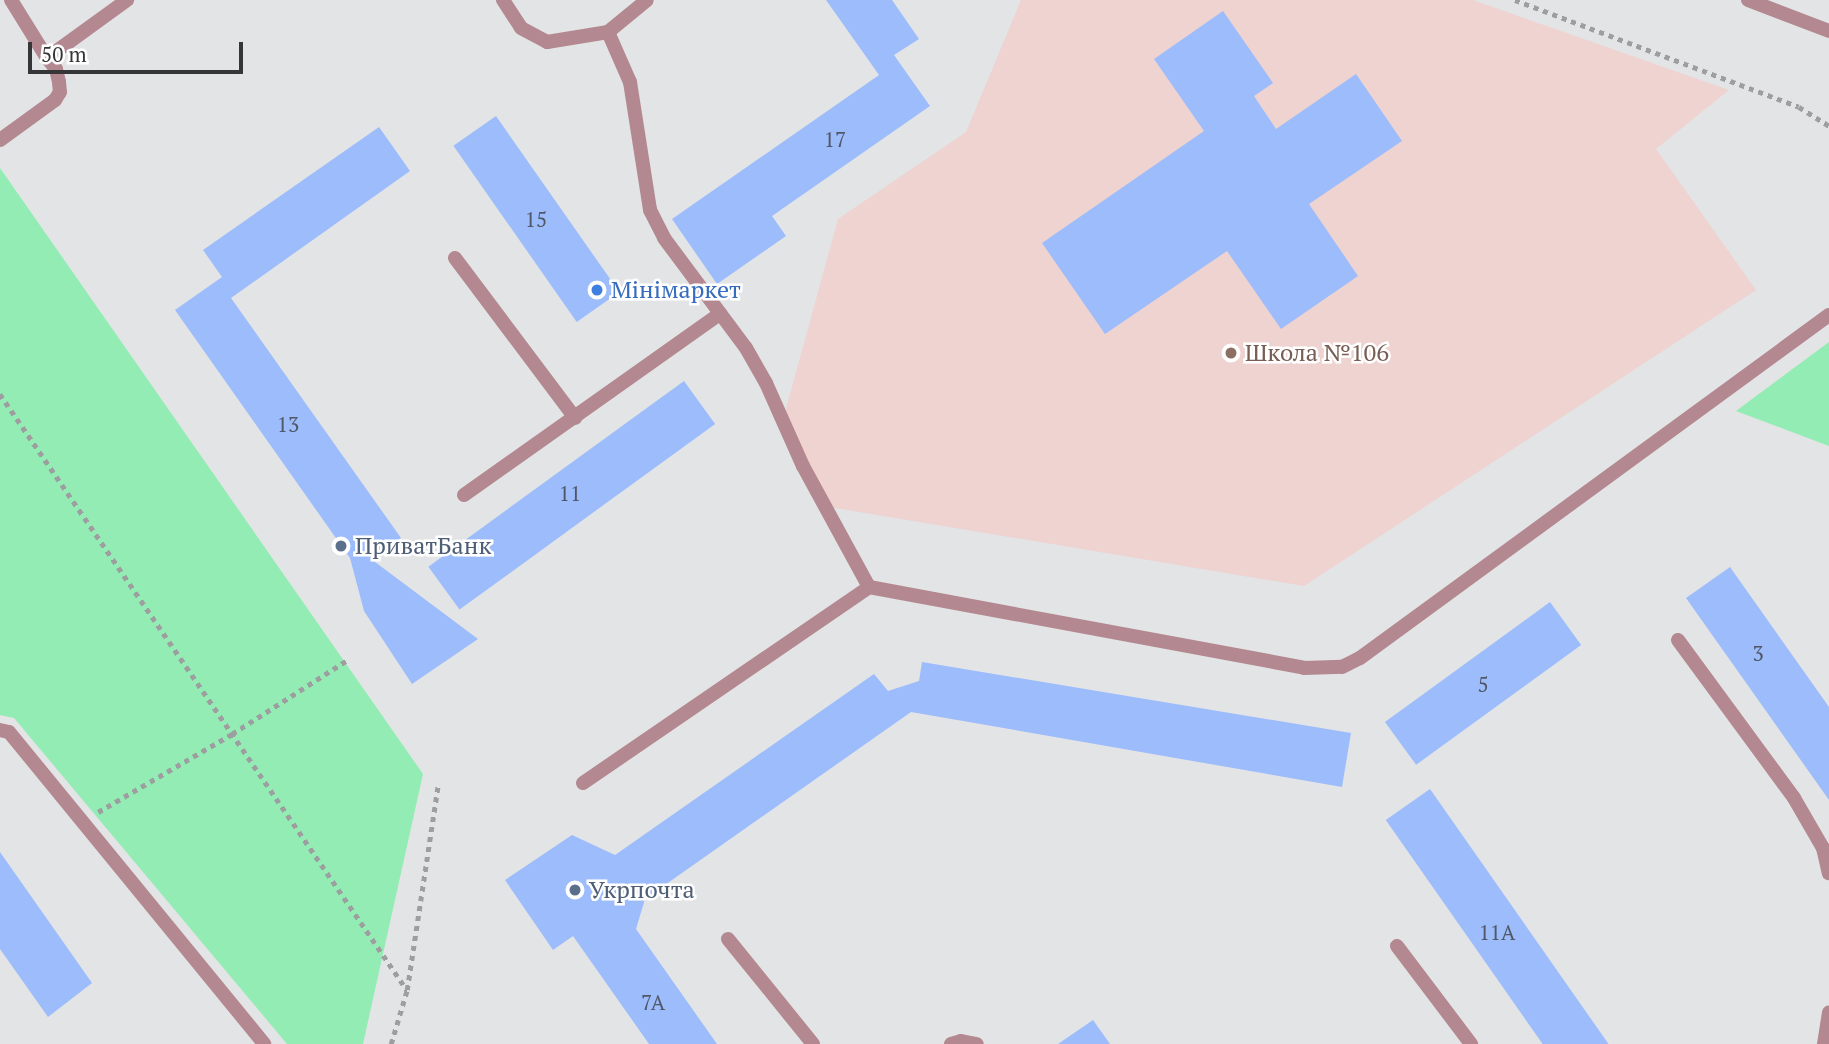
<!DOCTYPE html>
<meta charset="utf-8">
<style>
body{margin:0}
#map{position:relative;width:1829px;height:1044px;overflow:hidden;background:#e3e4e5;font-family:"PT Serif",serif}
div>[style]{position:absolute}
.education>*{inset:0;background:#eed3d1}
.green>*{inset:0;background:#93ecb4}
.building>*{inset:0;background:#9cbcfc;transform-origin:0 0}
.path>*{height:4.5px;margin-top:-2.25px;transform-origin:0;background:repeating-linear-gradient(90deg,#9d9e9f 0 5px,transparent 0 10px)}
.service>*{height:14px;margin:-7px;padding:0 7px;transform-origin:7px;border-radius:7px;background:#b38891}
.tertiary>*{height:14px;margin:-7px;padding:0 7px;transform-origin:7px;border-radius:7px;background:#b38891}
.dots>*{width:19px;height:19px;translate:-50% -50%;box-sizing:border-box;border:4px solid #fff;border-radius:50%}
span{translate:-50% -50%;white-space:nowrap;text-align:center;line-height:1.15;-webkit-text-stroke:5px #fff;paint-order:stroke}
.number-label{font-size:21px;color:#505868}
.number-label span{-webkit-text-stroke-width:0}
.shop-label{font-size:24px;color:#366cbe}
.left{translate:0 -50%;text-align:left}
.education-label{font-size:24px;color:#785e54}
.service-label{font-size:24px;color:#4e5e75}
.scale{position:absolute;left:28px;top:42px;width:215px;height:32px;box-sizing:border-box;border:4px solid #363637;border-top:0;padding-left:9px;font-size:21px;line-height:24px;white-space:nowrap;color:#363637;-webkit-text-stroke:5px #fff;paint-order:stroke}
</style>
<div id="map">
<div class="education">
<div style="clip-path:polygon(1021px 0,1473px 0,1729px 90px,1656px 149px,1756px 290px,1304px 586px,829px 507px,784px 416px,838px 219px,966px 132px)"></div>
</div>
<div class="green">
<div style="clip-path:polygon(0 168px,423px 774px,363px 1044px,287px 1044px,14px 718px,0 715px)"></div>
<div style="clip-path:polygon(1829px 342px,1829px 446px,1736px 411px)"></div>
</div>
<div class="building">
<div style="clip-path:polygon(826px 0,892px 0,919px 39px,894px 55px,930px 106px,772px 216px,786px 236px,717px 284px,672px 219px,879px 75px)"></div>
<div style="clip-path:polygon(1223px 11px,1273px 83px,1254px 96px,1276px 129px,1356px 74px,1402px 141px,1309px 204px,1358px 276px,1281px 329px,1227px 251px,1105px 334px,1042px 243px,1204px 131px,1154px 59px)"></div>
<div style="left:496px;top:116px;width:215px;height:52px;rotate:55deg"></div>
<div style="clip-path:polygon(379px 127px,410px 171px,231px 298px,401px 538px,371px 559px,478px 639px,412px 684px,364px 611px,350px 558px,175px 310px,222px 277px,203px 250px)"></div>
<div style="left:684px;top:381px;width:53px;height:316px;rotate:54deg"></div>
<div style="clip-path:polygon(1730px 567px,1829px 707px,1829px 800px,1686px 598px)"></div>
<div style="left:1550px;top:602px;width:53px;height:204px;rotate:54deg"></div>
<div style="clip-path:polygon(922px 662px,1351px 733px,1342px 787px,911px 712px,645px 899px,636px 929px,717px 1044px,649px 1044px,573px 936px,553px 950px,505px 880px,572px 835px,615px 855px,874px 674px,888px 691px,919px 681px)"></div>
<div style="left:1430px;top:789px;width:311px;height:54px;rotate:55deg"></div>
<div style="clip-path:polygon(0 852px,92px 983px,48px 1017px,0 949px)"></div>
<div style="clip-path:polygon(1093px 1020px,1110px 1044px,1058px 1044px)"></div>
</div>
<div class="path">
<div style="left:1515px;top:0;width:303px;rotate:20.6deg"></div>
<div style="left:1799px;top:107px;width:36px;rotate:32deg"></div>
<div style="left:0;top:394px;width:722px;rotate:55.67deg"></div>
<div style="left:98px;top:812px;width:155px;rotate:-30.2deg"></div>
<div style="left:232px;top:734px;width:139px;rotate:-32.7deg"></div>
<div style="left:391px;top:1044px;width:56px;rotate:-73.5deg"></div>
<div style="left:407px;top:990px;width:208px;rotate:-81.4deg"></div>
</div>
<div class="service">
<div style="left:11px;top:0;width:68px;rotate:58.2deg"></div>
<div style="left:503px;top:0;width:33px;rotate:57deg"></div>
<div style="left:521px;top:28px;width:30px;rotate:28deg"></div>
<div style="left:547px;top:42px;width:62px;rotate:-9.3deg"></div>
<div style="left:608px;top:32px;width:50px;rotate:-39.4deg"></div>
<div style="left:608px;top:32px;width:55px;rotate:66.3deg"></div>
<div style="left:630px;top:82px;width:130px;rotate:81.1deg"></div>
<div style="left:650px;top:210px;width:31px;rotate:63deg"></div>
<div style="left:664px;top:238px;width:137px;rotate:53.3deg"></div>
<div style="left:746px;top:348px;width:40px;rotate:60.3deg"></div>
<div style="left:766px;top:383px;width:91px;rotate:66deg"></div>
<div style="left:803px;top:466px;width:138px;rotate:61.4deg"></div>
<div style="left:0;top:140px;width:68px;rotate:-36deg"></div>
<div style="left:55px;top:100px;width:9px;rotate:-58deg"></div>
<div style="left:60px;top:92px;width:10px;rotate:-96deg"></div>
<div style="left:59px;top:82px;width:13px;rotate:-103deg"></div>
<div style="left:56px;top:69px;width:14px;rotate:-129deg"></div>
<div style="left:47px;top:58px;width:99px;rotate:-35.9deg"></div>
<div style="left:455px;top:258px;width:200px;rotate:53.1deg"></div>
<div style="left:464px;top:495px;width:314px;rotate:-35.3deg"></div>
<div style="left:1678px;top:640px;width:196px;rotate:53.7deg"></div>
<div style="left:1794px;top:798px;width:58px;rotate:59.9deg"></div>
<div style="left:1823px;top:848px;width:26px;rotate:77deg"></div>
<div style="left:0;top:730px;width:9px;rotate:13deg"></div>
<div style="left:9px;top:732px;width:403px;rotate:50.7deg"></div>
<div style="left:583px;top:783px;width:347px;rotate:-34.4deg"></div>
<div style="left:869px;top:587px;width:442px;rotate:10.5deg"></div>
<div style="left:1304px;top:668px;width:38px;rotate:-2deg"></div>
<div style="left:1342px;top:667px;width:20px;rotate:-27deg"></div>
<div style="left:1360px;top:658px;width:581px;rotate:-36.18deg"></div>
<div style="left:728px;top:939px;width:135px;rotate:51deg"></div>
<div style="left:1397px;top:946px;width:123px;rotate:52.9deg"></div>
<div style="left:951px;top:1044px;width:10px;rotate:-17deg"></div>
<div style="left:961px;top:1041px;width:16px;rotate:11deg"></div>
<div style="left:1824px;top:1044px;width:32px;rotate:-81deg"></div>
</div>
<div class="tertiary">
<div style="left:1748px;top:0;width:87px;rotate:20.9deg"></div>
</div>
<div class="dots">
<div style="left:597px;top:290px;background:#3f7fe0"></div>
<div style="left:1231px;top:353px;background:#8d6e63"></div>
<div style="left:341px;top:546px;background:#5c6f8a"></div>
<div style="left:575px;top:890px;background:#5c6f8a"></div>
</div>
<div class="number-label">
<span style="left:835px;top:139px">17</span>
<span style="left:536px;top:219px">15</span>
<span style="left:288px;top:424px">13</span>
<span style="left:570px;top:493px">11</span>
<span style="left:1758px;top:653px">3</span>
<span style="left:1483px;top:684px">5</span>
<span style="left:1497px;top:932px">11А</span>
<span style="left:653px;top:1002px">7А</span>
</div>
<div class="shop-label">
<span class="left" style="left:611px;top:290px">Мiнiмаркет</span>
</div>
<div class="education-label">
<span class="left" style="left:1245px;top:353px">Школа №106</span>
</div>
<div class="service-label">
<span class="left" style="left:355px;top:546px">ПриватБанк</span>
<span class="left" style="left:589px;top:890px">Укрпочта</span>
</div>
<div class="scale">50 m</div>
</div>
